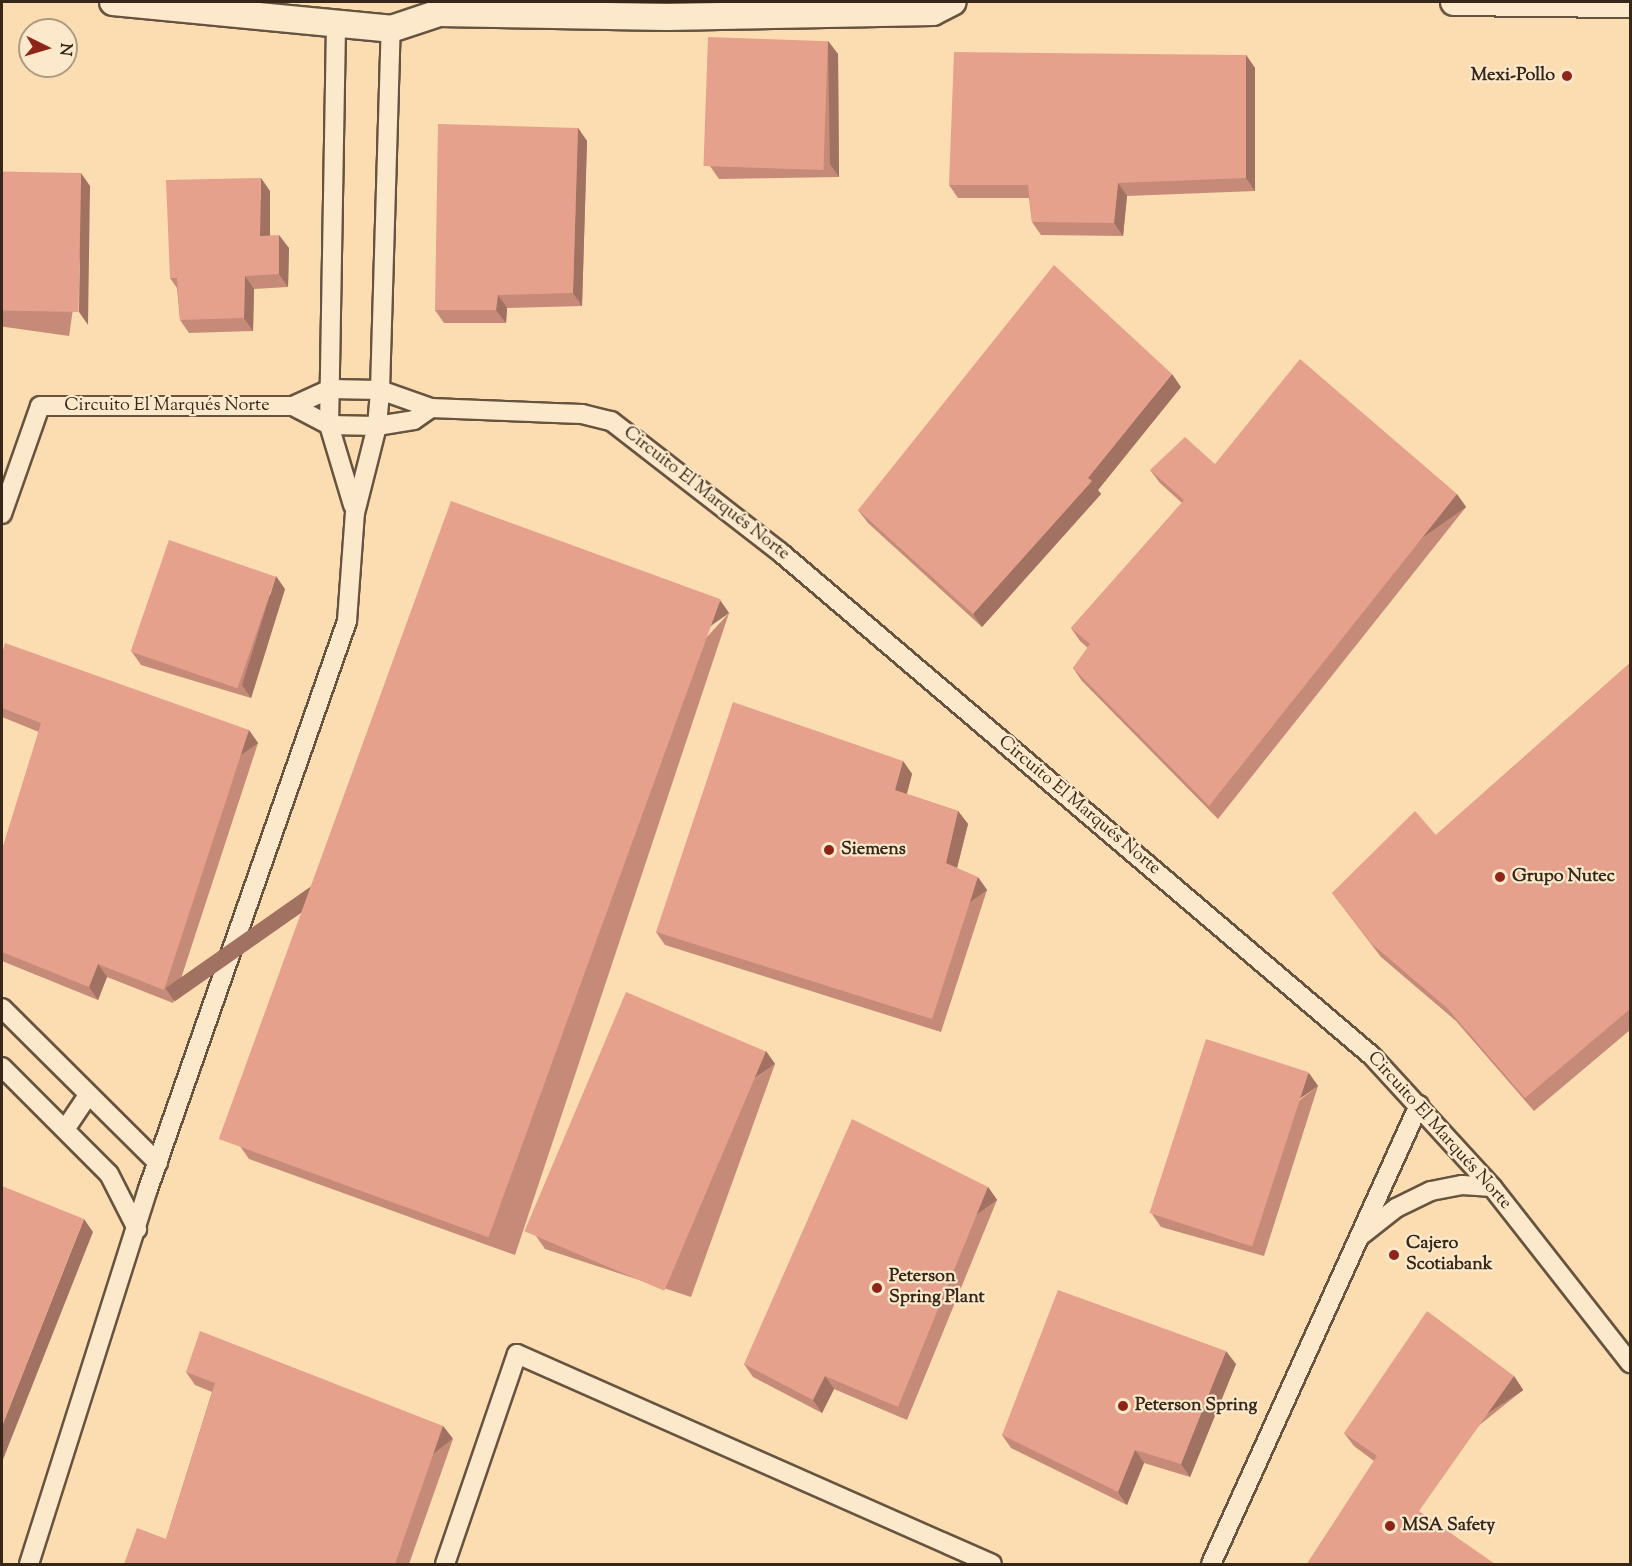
<!DOCTYPE html>
<meta charset="utf-8">
<style>
body{margin:0}
#map{position:relative;width:1632px;height:1566px;overflow:hidden;background:#fbddb1;font-family:"Sorts Mill Goudy",serif}
div>[style]{position:absolute}
.roads{filter:drop-shadow(2px 0 #675440) drop-shadow(-2px 0 #675440) drop-shadow(0 2px #675440) drop-shadow(0 -2px #675440)}
.minor>*{height:18px;margin:-9px;padding:0 9px;transform-origin:9px;border-radius:9px;background:#fce9cc}
.secondary>*{height:26px;margin:-13px;padding:0 13px;transform-origin:13px;border-radius:13px;background:#fce9cc}
.wall>*{inset:0;background:#c68a78;transform-origin:0 0}
.shaded-wall>*{inset:0;background:#a17162;transform-origin:0 0}
.building>*{inset:0;background:#e6a18c;transform-origin:0 0}
.dots>*{width:16px;height:16px;translate:-50% -50%;box-sizing:border-box;border:3px solid #fce9cc;border-radius:50%}
span{translate:-50% -50%;white-space:nowrap;text-align:center;line-height:1.15;-webkit-text-stroke:4.5px #fce9cc;paint-order:stroke}
.poi-label{font-size:18px;color:#36271a;font-weight:700}
.right{translate:-100% -50%;text-align:right}
.left{translate:0 -50%;text-align:left}
.street-label{font-size:18px;color:#36271a}
.frame{position:absolute;inset:0;border:3px solid #36271a;pointer-events:none}
.north{position:absolute;left:18px;top:18px;width:60px;height:60px;box-sizing:border-box;background:#fce9cc;border:2px solid #ad9b85;border-radius:50%;rotate:95deg;font-size:16px;font-weight:700;line-height:24px;text-align:center;color:#36271a}
.north::after{content:'';display:block;margin:auto;width:21px;height:27px;background:#8f2418;clip-path:polygon(50% 0,100% 100%,50% 72%,0 100%)}
</style>
<div id="map">
<div class="roads">
<div class="minor">
<div style="left:336px;top:26px;width:399px;rotate:91deg"></div>
<div style="left:329px;top:425px;width:84px;rotate:73.3deg"></div>
<div style="left:293px;top:406px;width:41px;rotate:27.8deg"></div>
<div style="left:329px;top:425px;width:48px;rotate:1.2deg"></div>
<div style="left:377px;top:426px;width:37px;rotate:-9deg"></div>
<div style="left:414px;top:420px;width:21px;rotate:-35deg"></div>
<div style="left:2px;top:514px;width:114px;rotate:-70.6deg"></div>
<div style="left:40px;top:406px;width:253px"></div>
<div style="left:293px;top:406px;width:41px;rotate:-24.7deg"></div>
<div style="left:330px;top:389px;width:50px;rotate:1.1deg"></div>
<div style="left:380px;top:390px;width:54px;rotate:19.4deg"></div>
<div style="left:431px;top:408px;width:151px;rotate:2.3deg"></div>
<div style="left:582px;top:414px;width:30px;rotate:14deg"></div>
<div style="left:611px;top:421px;width:214px;rotate:37.8deg"></div>
<div style="left:780px;top:552px;width:777px;rotate:40.41deg"></div>
<div style="left:1372px;top:1056px;width:178px;rotate:47.5deg"></div>
<div style="left:1492px;top:1187px;width:224px;rotate:51.9deg"></div>
<div style="left:2px;top:1008px;width:220px;rotate:44.8deg"></div>
<div style="left:2px;top:1067px;width:151px;rotate:45deg"></div>
<div style="left:109px;top:1174px;width:62px;rotate:63deg"></div>
<div style="left:66px;top:1128px;width:36px;rotate:-56deg"></div>
<div style="left:1363px;top:1234px;width:42px;rotate:-38.2deg"></div>
<div style="left:1396px;top:1208px;width:39px;rotate:-26deg"></div>
<div style="left:1431px;top:1191px;width:32px;rotate:-11deg"></div>
<div style="left:1462px;top:1185px;width:30px;rotate:4deg"></div>
<div style="left:29px;top:1564px;width:393px;rotate:-72.4deg"></div>
<div style="left:148px;top:1189px;width:602px;rotate:-70.69deg"></div>
<div style="left:347px;top:621px;width:108px;rotate:-85.8deg"></div>
<div style="left:355px;top:513px;width:90px;rotate:-75.8deg"></div>
<div style="left:377px;top:426px;width:36px;rotate:-85deg"></div>
<div style="left:380px;top:390px;width:361px;rotate:-88.3deg"></div>
<div style="left:445px;top:1564px;width:222px;rotate:-71.1deg"></div>
<div style="left:517px;top:1354px;width:519px;rotate:23.85deg"></div>
<div style="left:1211px;top:1564px;width:504px;rotate:-65.62deg"></div>
</div>
<div class="secondary">
<div style="left:113px;top:2px;width:279px;rotate:5.5deg"></div>
<div style="left:391px;top:29px;width:51px;rotate:-18.4deg"></div>
<div style="left:439px;top:13px;width:228px;rotate:1deg"></div>
<div style="left:667px;top:17px;width:266px;rotate:-1.1deg"></div>
<div style="left:933px;top:12px;width:22px;rotate:-27deg"></div>
<div style="left:1454px;top:2px;width:176px;rotate:0.7deg"></div>
</div>
</div>
<div class="wall">
<div style="clip-path:polygon(828px 41px,838px 54px,839px 177px,719px 179px,710px 166px)"></div>
<div style="clip-path:polygon(1246px 55px,1255px 68px,1255px 191px,1127px 196px,1123px 236px,1041px 235px,1032px 222px,1029px 198px,958px 198px,949px 185px)"></div>
<div style="clip-path:polygon(578px 128px,587px 141px,582px 306px,507px 308px,506px 323px,444px 323px,435px 310px)"></div>
<div style="left:2px;top:174px;width:89px;height:151px;rotate:8deg"></div>
<div style="clip-path:polygon(270px 191px,270px 235px,289px 248px,288px 287px,254px 289px,253px 331px,189px 333px,180px 320px,177px 288px,170px 278px)"></div>
<div style="clip-path:polygon(1181px 387px,1098px 490px,1101px 494px,982px 627px,868px 523px,858px 510px)"></div>
<div style="clip-path:polygon(1215px 464px,1466px 507px,1218px 819px,1082px 681px,1073px 668px,1088px 648px,1080px 641px,1071px 628px,1182px 503px,1160px 483px,1150px 470px)"></div>
<div style="clip-path:polygon(285px 589px,251px 698px,141px 665px,132px 652px)"></div>
<div style="clip-path:polygon(729px 613px,515px 1255px,249px 1159px,240px 1146px)"></div>
<div style="clip-path:polygon(2px 654px,258px 743px,173px 1003px,107px 977px,98px 1000px,2px 961px,2px 850px,39px 732px,2px 717px)"></div>
<div style="clip-path:polygon(1630px 663px,1630px 1030px,1534px 1111px,1456px 1021px,1381px 957px,1332px 893px,1436px 835px)"></div>
<div style="clip-path:polygon(903px 761px,912px 774px,907px 794px,958px 811px,968px 824px,957px 868px,987px 890px,941px 1032px,665px 945px,656px 932px)"></div>
<div style="clip-path:polygon(775px 1064px,691px 1297px,545px 1249px,536px 1236px)"></div>
<div style="clip-path:polygon(1318px 1086px,1264px 1256px,1161px 1227px,1152px 1214px)"></div>
<div style="clip-path:polygon(988px 1187px,997px 1200px,907px 1420px,834px 1389px,822px 1413px,753px 1377px,744px 1364px)"></div>
<div style="clip-path:polygon(1236px 1364px,1190px 1477px,1144px 1463px,1127px 1505px,1011px 1448px,1002px 1435px)"></div>
<div style="clip-path:polygon(186px 1372px,443px 1426px,453px 1439px,409px 1564px,124px 1564px,166px 1539px,212px 1392px,195px 1385px)"></div>
<div style="clip-path:polygon(1514px 1376px,1523px 1390px,1307px 1564px,1374px 1461px,1354px 1446px,1344px 1433px)"></div>
</div>
<div class="shaded-wall">
<div style="clip-path:polygon(828px 41px,838px 54px,839px 177px,830px 164px)"></div>
<div style="clip-path:polygon(1246px 55px,1255px 68px,1255px 191px,1246px 178px)"></div>
<div style="clip-path:polygon(578px 128px,587px 141px,582px 306px,573px 293px)"></div>
<div style="clip-path:polygon(81px 173px,90px 186px,88px 325px,79px 312px)"></div>
<div style="clip-path:polygon(261px 178px,270px 191px,270px 249px,260px 236px)"></div>
<div style="clip-path:polygon(1118px 183px,1127px 196px,1123px 236px,1114px 223px)"></div>
<div style="clip-path:polygon(279px 235px,289px 248px,288px 287px,279px 274px)"></div>
<div style="clip-path:polygon(245px 276px,254px 289px,253px 331px,244px 318px)"></div>
<div style="clip-path:polygon(498px 295px,507px 308px,506px 323px,496px 310px)"></div>
<div style="clip-path:polygon(1172px 374px,1181px 387px,1098px 490px,1101px 494px,982px 627px,973px 614px,1088px 478px)"></div>
<div style="left:1457px;top:494px;width:16px;height:399px;rotate:55deg"></div>
<div style="clip-path:polygon(276px 576px,285px 589px,251px 698px,242px 685px)"></div>
<div style="left:720px;top:600px;width:16px;height:677px;rotate:55deg"></div>
<div style="left:249px;top:730px;width:16px;height:274px;rotate:55deg"></div>
<div style="clip-path:polygon(903px 761px,912px 774px,904px 803px,895px 790px)"></div>
<div style="clip-path:polygon(958px 811px,968px 824px,955px 876px,946px 863px)"></div>
<div style="left:978px;top:877px;width:16px;height:149px;rotate:55deg"></div>
<div style="clip-path:polygon(98px 964px,107px 977px,98px 1000px,89px 987px)"></div>
<div style="left:766px;top:1051px;width:16px;height:248px;rotate:55deg"></div>
<div style="left:1309px;top:1073px;width:16px;height:178px;rotate:55deg"></div>
<div style="left:988px;top:1187px;width:16px;height:238px;rotate:55deg"></div>
<div style="clip-path:polygon(84px 1219px,93px 1232px,2px 1462px,2px 1426px)"></div>
<div style="clip-path:polygon(1226px 1351px,1236px 1364px,1190px 1477px,1181px 1464px)"></div>
<div style="clip-path:polygon(825px 1376px,834px 1389px,822px 1413px,813px 1400px)"></div>
<div style="left:1514px;top:1376px;width:17px;height:165px;rotate:57deg"></div>
<div style="left:443px;top:1426px;width:16px;height:146px;rotate:52deg"></div>
<div style="clip-path:polygon(1135px 1450px,1144px 1463px,1127px 1505px,1118px 1492px)"></div>
</div>
<div class="building">
<div style="left:708px;top:37px;width:120px;height:129px;rotate:2deg"></div>
<div style="clip-path:polygon(954px 52px,1246px 55px,1246px 178px,1118px 183px,1114px 223px,1032px 222px,1028px 185px,949px 185px)"></div>
<div style="clip-path:polygon(438px 124px,578px 128px,573px 293px,498px 295px,496px 310px,435px 310px)"></div>
<div style="left:81px;top:173px;width:139px;height:79px;rotate:91deg"></div>
<div style="clip-path:polygon(261px 178px,260px 236px,279px 235px,279px 274px,245px 276px,244px 318px,180px 320px,177px 278px,170px 278px,166px 180px)"></div>
<div style="clip-path:polygon(1054px 265px,1172px 374px,1088px 478px,1092px 481px,973px 614px,858px 510px)"></div>
<div style="clip-path:polygon(1300px 359px,1457px 494px,1209px 806px,1073px 668px,1090px 644px,1071px 628px,1184px 500px,1150px 470px,1185px 437px,1215px 464px)"></div>
<div style="left:451px;top:501px;width:287px;height:679px;rotate:20deg"></div>
<div style="left:169px;top:540px;width:113px;height:118px;rotate:19deg"></div>
<div style="clip-path:polygon(5px 643px,249px 730px,164px 990px,98px 964px,89px 987px,2px 952px,2px 850px,41px 723px,2px 708px,2px 654px)"></div>
<div style="clip-path:polygon(1630px 663px,1630px 1009px,1525px 1098px,1447px 1008px,1372px 944px,1332px 893px,1415px 811px,1436px 835px)"></div>
<div style="clip-path:polygon(733px 702px,903px 761px,895px 790px,958px 811px,946px 863px,978px 877px,932px 1019px,656px 932px)"></div>
<div style="left:626px;top:992px;width:152px;height:260px;rotate:23deg"></div>
<div style="left:1206px;top:1039px;width:108px;height:183px;rotate:18deg"></div>
<div style="clip-path:polygon(852px 1119px,988px 1187px,898px 1407px,825px 1376px,813px 1400px,744px 1364px)"></div>
<div style="clip-path:polygon(2px 1186px,84px 1219px,2px 1426px)"></div>
<div style="clip-path:polygon(1058px 1290px,1226px 1351px,1181px 1464px,1135px 1450px,1118px 1492px,1002px 1435px)"></div>
<div style="clip-path:polygon(1427px 1311px,1514px 1376px,1419px 1511px,1495px 1564px,1307px 1564px,1377px 1456px,1344px 1433px)"></div>
<div style="clip-path:polygon(200px 1331px,443px 1426px,395px 1564px,124px 1564px,137px 1528px,166px 1539px,215px 1383px,186px 1372px)"></div>
</div>
<div class="dots">
<div style="left:1567px;top:76px;background:#8f2418"></div>
<div style="left:829px;top:850px;background:#8f2418"></div>
<div style="left:1500px;top:877px;background:#8f2418"></div>
<div style="left:1394px;top:1255px;background:#8f2418"></div>
<div style="left:877px;top:1288px;background:#8f2418"></div>
<div style="left:1123px;top:1406px;background:#8f2418"></div>
<div style="left:1390px;top:1526px;background:#8f2418"></div>
</div>
<div class="poi-label">
<span class="right" style="left:1555px;top:76px">Mexi-Pollo</span>
<span class="left" style="left:841px;top:850px">Siemens</span>
<span class="left" style="left:1512px;top:877px">Grupo Nutec</span>
<span class="left" style="left:1406px;top:1255px">Cajero<br>Scotiabank</span>
<span class="left" style="left:889px;top:1288px">Peterson<br>Spring Plant</span>
<span class="left" style="left:1135px;top:1406px">Peterson Spring</span>
<span class="left" style="left:1402px;top:1526px">MSA Safety</span>
</div>
<div class="street-label">
<span style="left:167px;top:406px">Circuito El Marqués Norte</span>
<span style="left:706px;top:494px;rotate:38deg">Circuito El Marqués Norte</span>
<span style="left:1079px;top:806px;rotate:40deg">Circuito El Marqués Norte</span>
<span style="left:1439px;top:1131px;rotate:48deg">Circuito El Marqués Norte</span>
</div>
<div class="frame"></div>
<div class="north">N</div>
</div>
